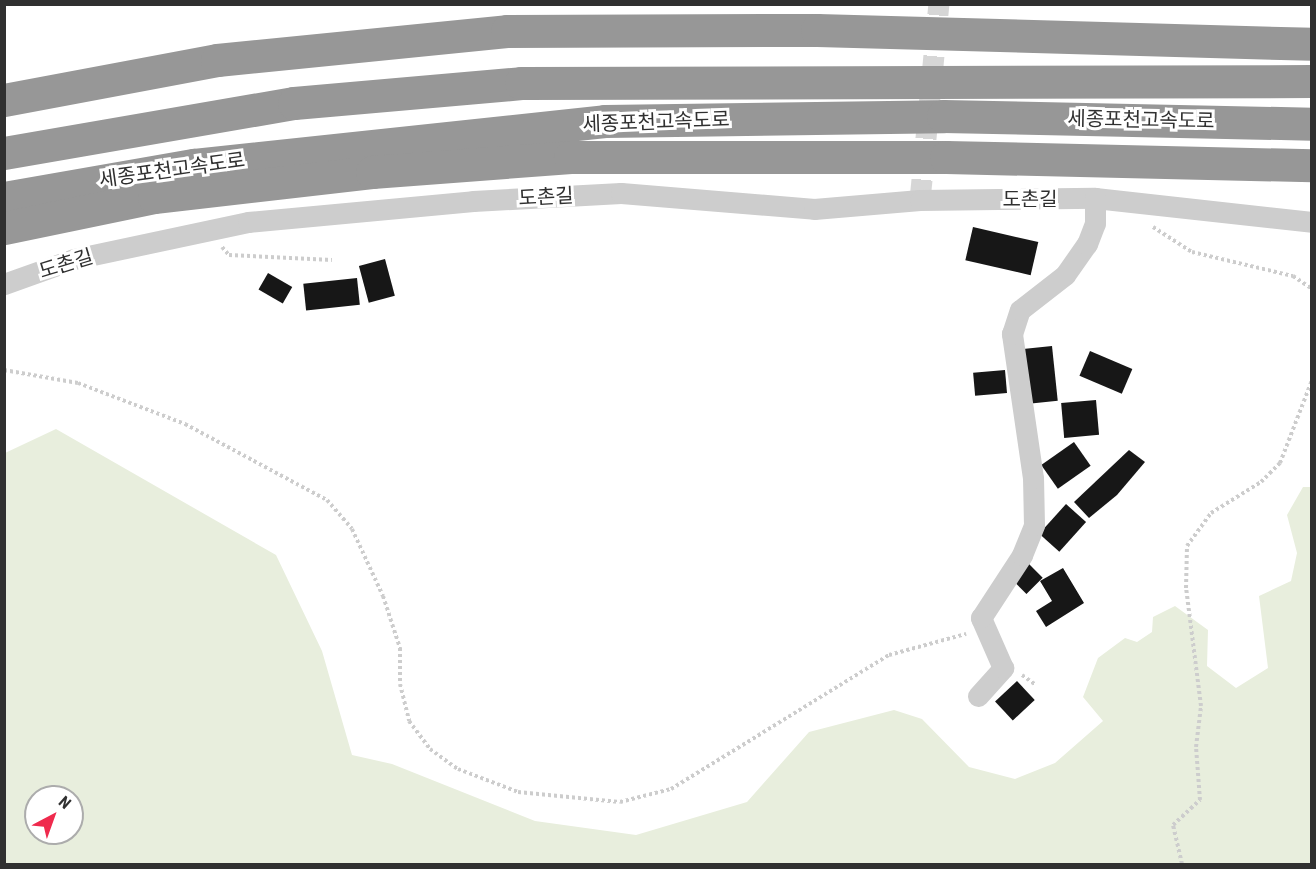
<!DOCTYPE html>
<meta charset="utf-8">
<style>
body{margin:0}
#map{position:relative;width:1316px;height:869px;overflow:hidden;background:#fff;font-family:"Roboto Condensed","Noto Sans KR",sans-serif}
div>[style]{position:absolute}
.green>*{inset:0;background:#e8eedd}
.building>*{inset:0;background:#171717;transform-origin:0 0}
.minor-tunnel>*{height:21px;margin-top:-10.5px;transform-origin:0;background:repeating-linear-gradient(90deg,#d6d6d6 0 21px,transparent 0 31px)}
.path>*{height:4px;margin-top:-2px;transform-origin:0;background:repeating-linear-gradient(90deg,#cdcdcd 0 3px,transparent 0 6px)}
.minor>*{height:21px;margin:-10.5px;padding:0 10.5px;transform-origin:10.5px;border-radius:10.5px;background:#cdcdcd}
.motorway>*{height:33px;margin:-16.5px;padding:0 16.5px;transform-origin:16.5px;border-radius:16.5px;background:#979797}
span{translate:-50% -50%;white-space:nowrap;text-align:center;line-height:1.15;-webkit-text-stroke:6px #fff;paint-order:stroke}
.street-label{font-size:20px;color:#303030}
.frame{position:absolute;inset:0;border:6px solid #303030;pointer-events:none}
.north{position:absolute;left:24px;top:785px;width:60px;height:60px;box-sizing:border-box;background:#fff;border:2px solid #acacac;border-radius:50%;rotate:41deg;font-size:16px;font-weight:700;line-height:24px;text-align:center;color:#303030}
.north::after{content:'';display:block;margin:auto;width:21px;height:27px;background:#ef2a4d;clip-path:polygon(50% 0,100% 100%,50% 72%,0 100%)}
</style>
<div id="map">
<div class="green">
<div style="clip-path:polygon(evenodd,56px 429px,276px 555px,322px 651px,352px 755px,392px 764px,535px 821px,636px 835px,747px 802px,809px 732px,894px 710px,922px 719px,969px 767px,1015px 779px,1055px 763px,1103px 721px,1083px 697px,1098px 658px,1125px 638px,1137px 642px,1152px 632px,1153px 617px,1175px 606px,1208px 630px,1207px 666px,1236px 688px,1268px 668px,1259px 596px,1291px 581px,1297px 553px,1287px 515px,1303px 487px,1311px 487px,1311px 864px,5px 864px,5px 453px,56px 429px,36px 797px,72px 797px,72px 833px,36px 833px,36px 797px)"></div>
</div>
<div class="building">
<div style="left:973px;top:227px;width:67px;height:34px;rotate:13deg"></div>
<div style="left:385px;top:259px;width:38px;height:27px;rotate:75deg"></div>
<div style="left:268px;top:273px;width:28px;height:19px;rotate:30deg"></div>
<div style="left:357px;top:278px;width:27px;height:54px;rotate:84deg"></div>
<div style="left:1052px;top:346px;width:55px;height:29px;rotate:84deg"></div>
<div style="left:1090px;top:351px;width:46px;height:27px;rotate:23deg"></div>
<div style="left:1005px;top:370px;width:23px;height:32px;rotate:85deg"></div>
<div style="left:1096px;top:400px;width:35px;height:35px;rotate:85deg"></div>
<div style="left:1074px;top:442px;width:29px;height:40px;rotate:55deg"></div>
<div style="clip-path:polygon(1129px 450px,1145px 462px,1117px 495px,1089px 518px,1074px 502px)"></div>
<div style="left:1066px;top:504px;width:27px;height:40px;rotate:42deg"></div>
<div style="left:1025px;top:560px;width:25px;height:23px;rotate:45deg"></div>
<div style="clip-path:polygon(1063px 568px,1084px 603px,1046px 627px,1036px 611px,1052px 601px,1040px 581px)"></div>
<div style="left:1017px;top:681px;width:26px;height:30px;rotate:47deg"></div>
</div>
<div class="minor-tunnel">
<div style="left:920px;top:200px;width:197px;rotate:-84.5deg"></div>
</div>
<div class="path">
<div style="left:1153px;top:227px;width:46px;rotate:32.7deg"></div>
<div style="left:1192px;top:252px;width:104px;rotate:13.4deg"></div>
<div style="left:1293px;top:276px;width:23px;rotate:34deg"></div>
<div style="left:222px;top:247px;width:11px;rotate:49deg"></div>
<div style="left:229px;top:255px;width:103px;rotate:2.8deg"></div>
<div style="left:4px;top:370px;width:75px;rotate:10deg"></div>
<div style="left:78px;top:383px;width:115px;rotate:21deg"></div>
<div style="left:185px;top:424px;width:161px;rotate:28.2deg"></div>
<div style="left:327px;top:500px;width:38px;rotate:49deg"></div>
<div style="left:352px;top:529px;width:74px;rotate:65.2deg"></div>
<div style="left:383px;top:596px;width:55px;rotate:71.9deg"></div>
<div style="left:400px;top:648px;width:36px;rotate:90deg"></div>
<div style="left:400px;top:684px;width:38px;rotate:76deg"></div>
<div style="left:409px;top:721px;width:35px;rotate:53deg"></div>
<div style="left:430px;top:749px;width:34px;rotate:36deg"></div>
<div style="left:458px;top:769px;width:64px;rotate:21deg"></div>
<div style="left:518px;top:792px;width:102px;rotate:5.6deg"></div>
<div style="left:620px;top:802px;width:53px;rotate:-14.3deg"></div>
<div style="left:671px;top:789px;width:256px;rotate:-31.6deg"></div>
<div style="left:889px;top:655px;width:80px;rotate:-15.3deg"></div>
<div style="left:1022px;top:675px;width:17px;rotate:36deg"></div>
<div style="left:1182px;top:864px;width:40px;rotate:-103deg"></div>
<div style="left:1173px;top:825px;width:37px;rotate:-43deg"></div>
<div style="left:1200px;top:800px;width:53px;rotate:-94.3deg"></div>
<div style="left:1196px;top:747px;width:41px;rotate:-83deg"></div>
<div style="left:1201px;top:706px;width:119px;rotate:-97.2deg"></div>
<div style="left:1186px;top:588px;width:42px;rotate:-88.6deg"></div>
<div style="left:1187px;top:546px;width:41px;rotate:-54deg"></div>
<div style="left:1211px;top:513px;width:59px;rotate:-31.8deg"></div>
<div style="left:1261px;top:482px;width:27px;rotate:-45deg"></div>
<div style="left:1280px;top:463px;width:89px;rotate:-68.9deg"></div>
</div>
<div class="minor">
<div style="left:4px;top:284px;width:74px;rotate:-19.7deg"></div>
<div style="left:74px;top:259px;width:178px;rotate:-12deg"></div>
<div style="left:248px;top:222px;width:226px;rotate:-5.3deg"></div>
<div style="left:473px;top:201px;width:148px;rotate:-3.1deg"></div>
<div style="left:621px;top:193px;width:194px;rotate:4.7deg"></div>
<div style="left:814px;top:209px;width:106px;rotate:-4.9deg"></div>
<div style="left:920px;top:200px;width:175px;rotate:-0.7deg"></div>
<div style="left:1095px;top:198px;width:218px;rotate:6.3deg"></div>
<div style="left:978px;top:696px;width:38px;rotate:-48deg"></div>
<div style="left:1003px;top:668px;width:55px;rotate:-113.7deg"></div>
<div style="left:981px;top:618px;width:75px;rotate:-56.9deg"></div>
<div style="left:1022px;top:555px;width:32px;rotate:-68deg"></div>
<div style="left:1034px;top:525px;width:47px;rotate:-91.2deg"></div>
<div style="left:1033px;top:478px;width:146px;rotate:-98.3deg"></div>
<div style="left:1012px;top:334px;width:25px;rotate:-72deg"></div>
<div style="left:1020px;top:310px;width:57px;rotate:-37.9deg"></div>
<div style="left:1065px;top:275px;width:38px;rotate:-55deg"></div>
<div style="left:1087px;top:244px;width:22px;rotate:-69deg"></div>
<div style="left:1095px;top:223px;width:25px;rotate:-90deg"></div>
</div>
<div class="motorway">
<div style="left:4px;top:100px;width:217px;rotate:-10.6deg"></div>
<div style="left:217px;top:60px;width:291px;rotate:-5.7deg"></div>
<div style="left:507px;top:31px;width:310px;rotate:-0.2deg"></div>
<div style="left:817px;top:30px;width:495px;rotate:1.6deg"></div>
<div style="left:4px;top:153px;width:294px;rotate:-9.8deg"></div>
<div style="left:294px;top:103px;width:228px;rotate:-5deg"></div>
<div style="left:521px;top:83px;width:791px;rotate:-0.14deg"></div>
<div style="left:4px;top:198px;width:193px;rotate:-9.9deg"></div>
<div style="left:194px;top:165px;width:413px;rotate:-6.1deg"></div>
<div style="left:605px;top:121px;width:338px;rotate:-0.8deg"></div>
<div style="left:943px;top:116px;width:369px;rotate:1.2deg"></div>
<div style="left:4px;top:228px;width:153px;rotate:-11.7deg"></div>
<div style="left:154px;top:197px;width:219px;rotate:-6.5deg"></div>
<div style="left:372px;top:172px;width:199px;rotate:-4.3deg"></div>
<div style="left:570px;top:157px;width:376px"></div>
<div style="left:946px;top:157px;width:366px;rotate:1.3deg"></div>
</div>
<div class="street-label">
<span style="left:1141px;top:120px;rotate:1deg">세종포천고속도로</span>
<span style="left:656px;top:122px;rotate:-2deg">세종포천고속도로</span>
<span style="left:172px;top:170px;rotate:-8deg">세종포천고속도로</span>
<span style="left:546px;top:197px;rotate:-3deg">도촌길</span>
<span style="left:1030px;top:199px">도촌길</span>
<span style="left:66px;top:264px;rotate:-17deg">도촌길</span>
</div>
<div class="frame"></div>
<div class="north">N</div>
</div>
